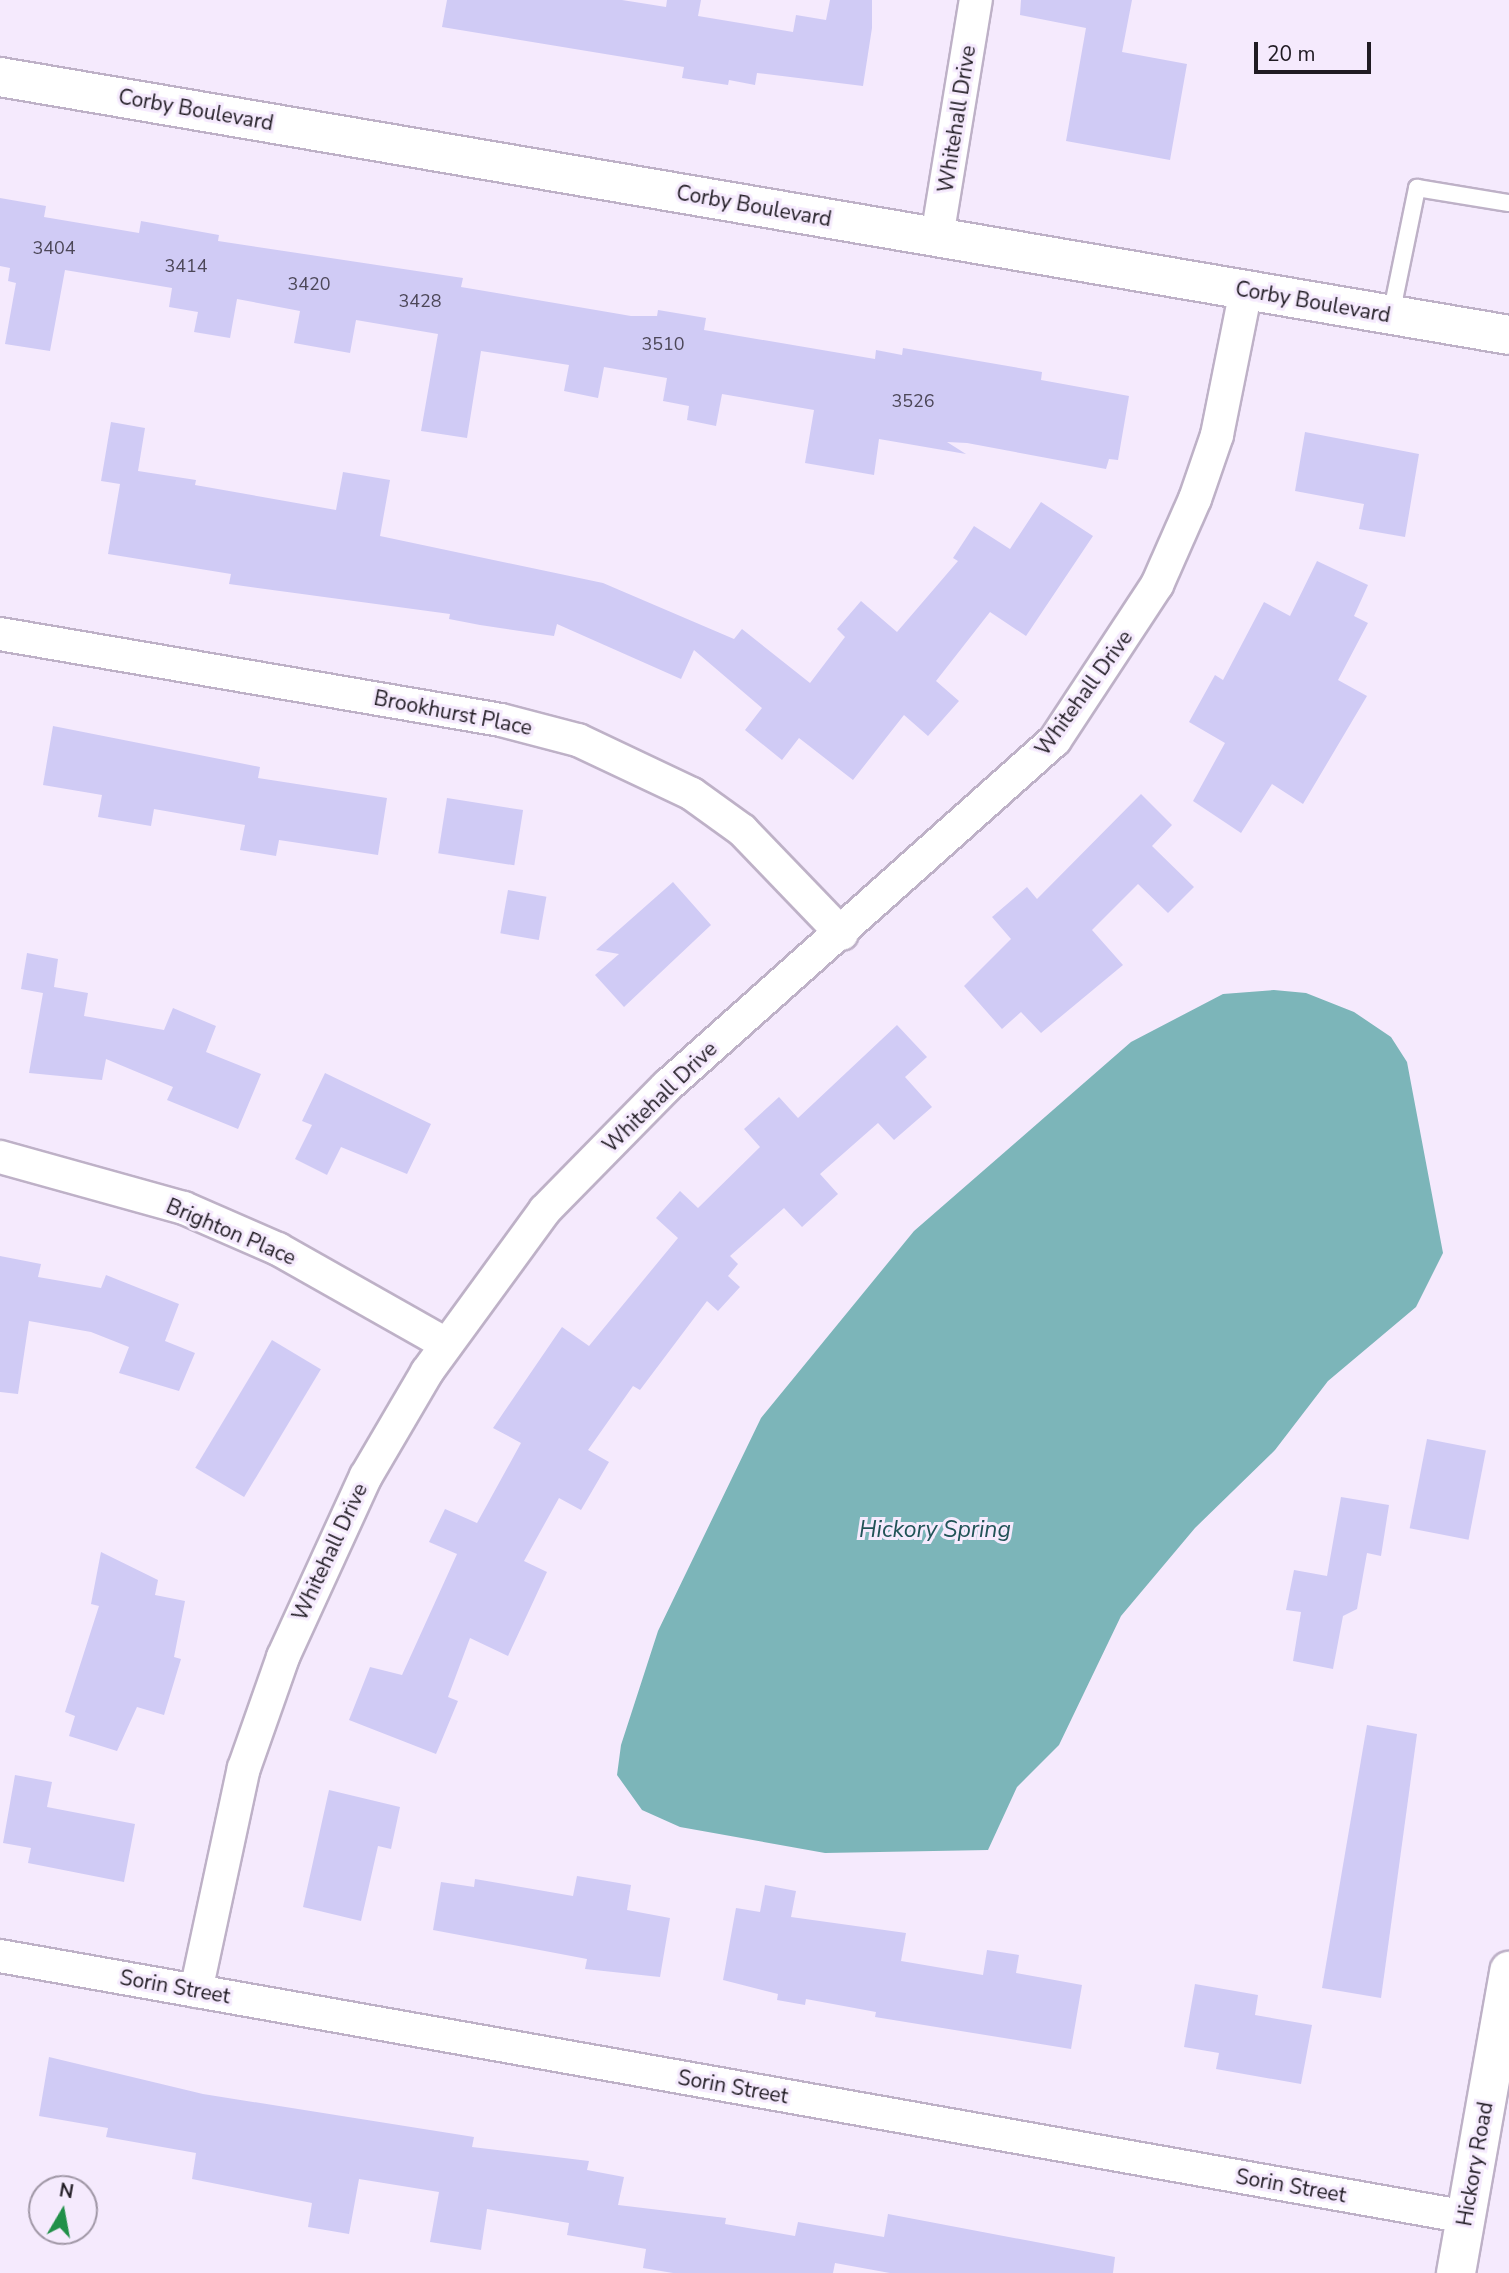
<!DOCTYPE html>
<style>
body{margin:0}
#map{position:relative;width:1509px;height:2273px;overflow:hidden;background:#f5eafd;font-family:"Nunito Sans",sans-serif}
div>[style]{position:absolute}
.water>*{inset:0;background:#7cb5b9}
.building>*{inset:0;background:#d0cbf5;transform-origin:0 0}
.roads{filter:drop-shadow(2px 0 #beb1c7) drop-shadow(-2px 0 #beb1c7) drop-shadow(0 2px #beb1c7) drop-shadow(0 -2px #beb1c7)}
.lane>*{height:16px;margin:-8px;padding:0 8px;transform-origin:8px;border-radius:8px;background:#fff}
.street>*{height:32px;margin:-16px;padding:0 16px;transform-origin:16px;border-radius:16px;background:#fff}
.secondary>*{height:38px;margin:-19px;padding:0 19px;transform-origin:19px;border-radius:19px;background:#fff}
span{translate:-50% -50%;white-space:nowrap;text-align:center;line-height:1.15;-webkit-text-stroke:6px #f5eafd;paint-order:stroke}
.number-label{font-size:18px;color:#4c4758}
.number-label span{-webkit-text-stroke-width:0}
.street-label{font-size:21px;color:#201b23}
.water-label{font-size:23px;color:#215357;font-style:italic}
.north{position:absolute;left:28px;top:2175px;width:70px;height:70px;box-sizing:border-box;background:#f5eafd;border:2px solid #a097a6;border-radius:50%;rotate:10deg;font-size:19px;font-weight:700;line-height:28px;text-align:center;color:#201b23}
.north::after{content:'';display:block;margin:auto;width:24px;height:32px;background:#219049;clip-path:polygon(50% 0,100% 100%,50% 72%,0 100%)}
.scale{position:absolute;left:1254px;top:42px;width:117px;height:32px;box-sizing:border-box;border:4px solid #201b23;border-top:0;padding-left:9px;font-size:21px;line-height:24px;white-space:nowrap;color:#201b23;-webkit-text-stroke:5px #f5eafd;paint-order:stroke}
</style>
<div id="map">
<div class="water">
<div style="clip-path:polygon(1274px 990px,1306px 993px,1354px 1012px,1391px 1037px,1407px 1062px,1443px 1253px,1416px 1307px,1328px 1381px,1275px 1450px,1195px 1528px,1121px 1616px,1059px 1745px,1017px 1787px,988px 1850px,825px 1853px,680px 1827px,642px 1810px,617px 1775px,621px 1745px,658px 1631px,761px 1418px,914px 1231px,1131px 1042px,1223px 994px)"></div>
</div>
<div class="building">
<div style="clip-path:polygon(447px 0,622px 0,666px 7px,667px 0,701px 0,698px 16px,793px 32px,796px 15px,826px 20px,830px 0,872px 0,872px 28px,863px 86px,757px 73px,755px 85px,729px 80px,728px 85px,682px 78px,684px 67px,442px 27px)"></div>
<div style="clip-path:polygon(1021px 0,1132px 0,1122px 52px,1187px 64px,1170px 160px,1066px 141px,1086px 28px,1020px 15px)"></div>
<div style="clip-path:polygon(0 198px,46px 206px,44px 217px,139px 233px,141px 221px,219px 235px,218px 241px,463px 278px,461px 287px,631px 316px,657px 316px,658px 310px,706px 318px,704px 330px,875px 359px,876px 350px,902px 355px,903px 348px,1042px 372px,1041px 380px,1129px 396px,1118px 460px,1109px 459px,1106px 469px,967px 443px,947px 442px,966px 454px,879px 439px,874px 475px,805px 463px,814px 410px,722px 394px,716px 426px,687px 420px,689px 406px,663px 401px,667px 378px,604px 367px,598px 398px,564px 391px,569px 365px,481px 351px,467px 438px,421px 431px,438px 334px,356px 320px,350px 353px,294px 343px,300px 311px,237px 299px,230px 338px,194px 332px,198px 312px,169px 307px,172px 288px,65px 270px,50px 351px,5px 344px,16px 283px,8px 281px,10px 268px,0 266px)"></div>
<div style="clip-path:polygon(111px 422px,145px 428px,138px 471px,196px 480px,195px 485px,336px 510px,343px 472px,390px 480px,380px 536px,603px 583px,734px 639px,742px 629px,810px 683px,845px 637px,837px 629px,861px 601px,897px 632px,958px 561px,953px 558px,974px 526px,1010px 549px,1041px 502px,1093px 536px,1026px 636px,990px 612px,936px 681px,959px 701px,928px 736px,904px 715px,853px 780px,799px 738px,782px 760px,745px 730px,762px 708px,694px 650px,681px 679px,557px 624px,554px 636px,480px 625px,449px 619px,450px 614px,229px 584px,231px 574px,108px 554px,120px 484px,101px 481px)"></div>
<div style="clip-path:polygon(1305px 432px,1419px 454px,1405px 537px,1359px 529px,1364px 504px,1295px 491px)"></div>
<div style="clip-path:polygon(1317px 561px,1368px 585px,1354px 616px,1368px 623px,1338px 680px,1367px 696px,1303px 804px,1272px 784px,1241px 833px,1193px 801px,1225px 743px,1189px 722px,1215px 675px,1223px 680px,1264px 602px,1290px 616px)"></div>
<div style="clip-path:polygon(53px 726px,260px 767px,258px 778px,387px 798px,378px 855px,279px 840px,276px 856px,240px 850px,245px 825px,154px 809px,151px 826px,98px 817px,102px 795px,43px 785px)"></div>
<div style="clip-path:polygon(1141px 794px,1172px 825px,1152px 846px,1194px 887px,1168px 913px,1138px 884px,1092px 930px,1123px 965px,1041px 1033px,1021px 1012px,1002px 1029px,964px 986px,1011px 939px,992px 917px,1027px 887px,1037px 899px)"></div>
<div style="left:447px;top:798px;width:77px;height:56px;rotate:9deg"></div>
<div style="clip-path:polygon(673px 882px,711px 925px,624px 1007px,595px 975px,619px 954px,596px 950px)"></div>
<div style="left:508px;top:890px;width:39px;height:44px;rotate:10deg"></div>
<div style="clip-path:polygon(27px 953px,58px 959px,54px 987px,88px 993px,84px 1016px,164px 1030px,173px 1008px,216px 1026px,206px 1052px,261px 1074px,238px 1129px,167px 1100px,173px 1087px,106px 1059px,102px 1080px,29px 1073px,43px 993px,21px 989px)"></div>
<div style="clip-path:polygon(897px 1025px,927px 1057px,905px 1077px,932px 1107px,894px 1140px,878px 1123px,820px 1174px,838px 1194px,802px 1227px,784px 1208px,730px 1256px,738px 1264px,728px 1276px,740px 1287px,718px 1311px,707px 1301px,640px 1390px,633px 1386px,588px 1450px,609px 1462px,581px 1510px,559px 1498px,524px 1561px,547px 1572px,508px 1656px,470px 1638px,448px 1697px,458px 1701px,436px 1754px,349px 1720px,370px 1667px,402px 1675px,457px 1554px,429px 1542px,445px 1509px,477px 1523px,521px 1443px,493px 1428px,562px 1327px,589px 1346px,678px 1238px,656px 1218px,680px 1191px,698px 1208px,760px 1147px,744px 1129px,779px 1097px,798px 1118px)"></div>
<div style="clip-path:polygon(325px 1073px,431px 1124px,407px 1174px,341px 1147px,327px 1175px,295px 1159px,312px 1125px,302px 1121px)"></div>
<div style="clip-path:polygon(0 1256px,41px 1264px,38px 1277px,101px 1288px,106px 1275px,179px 1304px,165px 1341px,195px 1353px,179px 1391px,119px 1373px,129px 1347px,91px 1332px,29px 1321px,18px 1394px,0 1392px)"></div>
<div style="left:272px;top:1340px;width:57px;height:149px;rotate:31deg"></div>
<div style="left:1427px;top:1439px;width:60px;height:91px;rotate:11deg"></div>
<div style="clip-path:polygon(1341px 1497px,1389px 1505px,1381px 1556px,1367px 1553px,1357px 1609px,1343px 1616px,1333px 1669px,1293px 1661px,1301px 1612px,1286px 1610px,1294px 1570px,1327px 1576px)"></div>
<div style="clip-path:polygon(101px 1552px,158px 1580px,155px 1595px,185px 1601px,174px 1657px,181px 1659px,164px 1715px,137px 1707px,117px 1751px,69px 1736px,75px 1716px,65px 1712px,99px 1606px,91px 1604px)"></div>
<div style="clip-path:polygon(1367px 1725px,1417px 1734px,1381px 1998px,1322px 1988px)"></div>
<div style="clip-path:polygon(15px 1775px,52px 1782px,47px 1807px,135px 1824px,124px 1882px,28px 1863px,31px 1848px,3px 1843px)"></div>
<div style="clip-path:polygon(329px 1790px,400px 1807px,391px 1849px,378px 1846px,361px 1921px,303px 1907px)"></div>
<div style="clip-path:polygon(577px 1876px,631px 1885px,627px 1910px,670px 1918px,660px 1977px,585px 1969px,587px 1959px,433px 1930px,441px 1882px,474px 1887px,475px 1879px,573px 1896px)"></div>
<div style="clip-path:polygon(765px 1885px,796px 1891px,791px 1917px,906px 1933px,901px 1961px,983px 1975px,987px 1950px,1019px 1955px,1016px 1973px,1082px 1985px,1071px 2049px,875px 2017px,876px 2012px,806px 1999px,805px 2005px,777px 2000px,778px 1994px,723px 1980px,736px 1908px,760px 1912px)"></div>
<div style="clip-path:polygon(1195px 1984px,1258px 1995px,1255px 2015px,1312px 2025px,1301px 2084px,1216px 2069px,1219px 2053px,1184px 2047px)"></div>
<div style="clip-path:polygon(49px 2057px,203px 2094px,474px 2137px,472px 2147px,589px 2161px,587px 2170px,624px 2177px,618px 2205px,726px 2218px,725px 2224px,795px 2236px,798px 2222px,884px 2237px,888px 2214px,1115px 2257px,1113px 2273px,890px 2273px,835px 2263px,833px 2273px,673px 2273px,643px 2268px,646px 2249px,567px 2235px,569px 2223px,487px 2209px,481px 2250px,430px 2242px,439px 2192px,359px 2179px,349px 2234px,308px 2227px,312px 2203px,192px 2179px,196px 2153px,106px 2137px,108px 2128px,39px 2116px)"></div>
</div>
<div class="roads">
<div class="lane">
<div style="left:1391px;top:315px;width:130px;rotate:-78.4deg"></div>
<div style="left:1417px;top:188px;width:93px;rotate:9.3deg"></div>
</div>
<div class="street">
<div style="left:937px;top:237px;width:240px;rotate:-80.7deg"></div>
<div style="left:0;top:634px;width:508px;rotate:9.74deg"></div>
<div style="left:501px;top:720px;width:80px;rotate:14.6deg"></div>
<div style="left:578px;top:740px;width:126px;rotate:25.3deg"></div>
<div style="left:692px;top:794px;width:62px;rotate:35.8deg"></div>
<div style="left:742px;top:830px;width:144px;rotate:46.1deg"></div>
<div style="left:0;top:1157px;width:191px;rotate:15.5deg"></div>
<div style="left:184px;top:1208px;width:103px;rotate:23.6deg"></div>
<div style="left:278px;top:1249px;width:193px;rotate:29.5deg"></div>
<div style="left:0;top:1956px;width:1489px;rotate:10.09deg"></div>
<div style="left:196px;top:1991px;width:228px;rotate:-77.9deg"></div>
<div style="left:244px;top:1768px;width:118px;rotate:-70.6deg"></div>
<div style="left:283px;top:1657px;width:199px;rotate:-65.4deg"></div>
<div style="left:366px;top:1476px;width:121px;rotate:-59.6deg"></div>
<div style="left:427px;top:1372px;width:200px;rotate:-53.9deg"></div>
<div style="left:545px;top:1210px;width:174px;rotate:-45.5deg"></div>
<div style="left:667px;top:1086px;width:520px;rotate:-41.73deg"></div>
<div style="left:1055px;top:740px;width:186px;rotate:-56.7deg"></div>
<div style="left:1157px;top:585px;width:94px;rotate:-66.2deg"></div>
<div style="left:1195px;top:499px;width:68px;rotate:-71deg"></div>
<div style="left:1217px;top:435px;width:148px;rotate:-78.7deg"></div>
</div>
<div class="secondary">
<div style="left:0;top:77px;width:1531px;rotate:9.7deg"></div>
<div style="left:1456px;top:2273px;width:307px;rotate:-80deg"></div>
</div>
</div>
<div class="number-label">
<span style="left:54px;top:248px">3404</span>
<span style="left:186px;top:266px">3414</span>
<span style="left:309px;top:284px">3420</span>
<span style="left:420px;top:301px">3428</span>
<span style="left:663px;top:344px">3510</span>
<span style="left:913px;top:401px">3526</span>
</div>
<div class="street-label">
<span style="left:196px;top:110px;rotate:10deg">Corby Boulevard</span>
<span style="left:957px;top:119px;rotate:-81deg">Whitehall Drive</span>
<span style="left:754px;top:206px;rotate:10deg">Corby Boulevard</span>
<span style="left:1313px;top:302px;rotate:10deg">Corby Boulevard</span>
<span style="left:1084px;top:693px;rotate:-54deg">Whitehall Drive</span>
<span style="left:453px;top:713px;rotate:11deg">Brookhurst Place</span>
<span style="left:660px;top:1097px;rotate:-44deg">Whitehall Drive</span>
<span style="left:231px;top:1232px;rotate:23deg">Brighton Place</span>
<span style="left:330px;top:1552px;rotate:-65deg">Whitehall Drive</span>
<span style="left:175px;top:1987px;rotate:10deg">Sorin Street</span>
<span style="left:733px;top:2087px;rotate:10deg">Sorin Street</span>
<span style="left:1475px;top:2164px;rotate:-80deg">Hickory Road</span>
<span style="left:1291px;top:2186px;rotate:10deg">Sorin Street</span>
</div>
<div class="water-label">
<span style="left:935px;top:1530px">Hickory Spring</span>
</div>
<div class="north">N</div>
<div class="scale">20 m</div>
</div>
